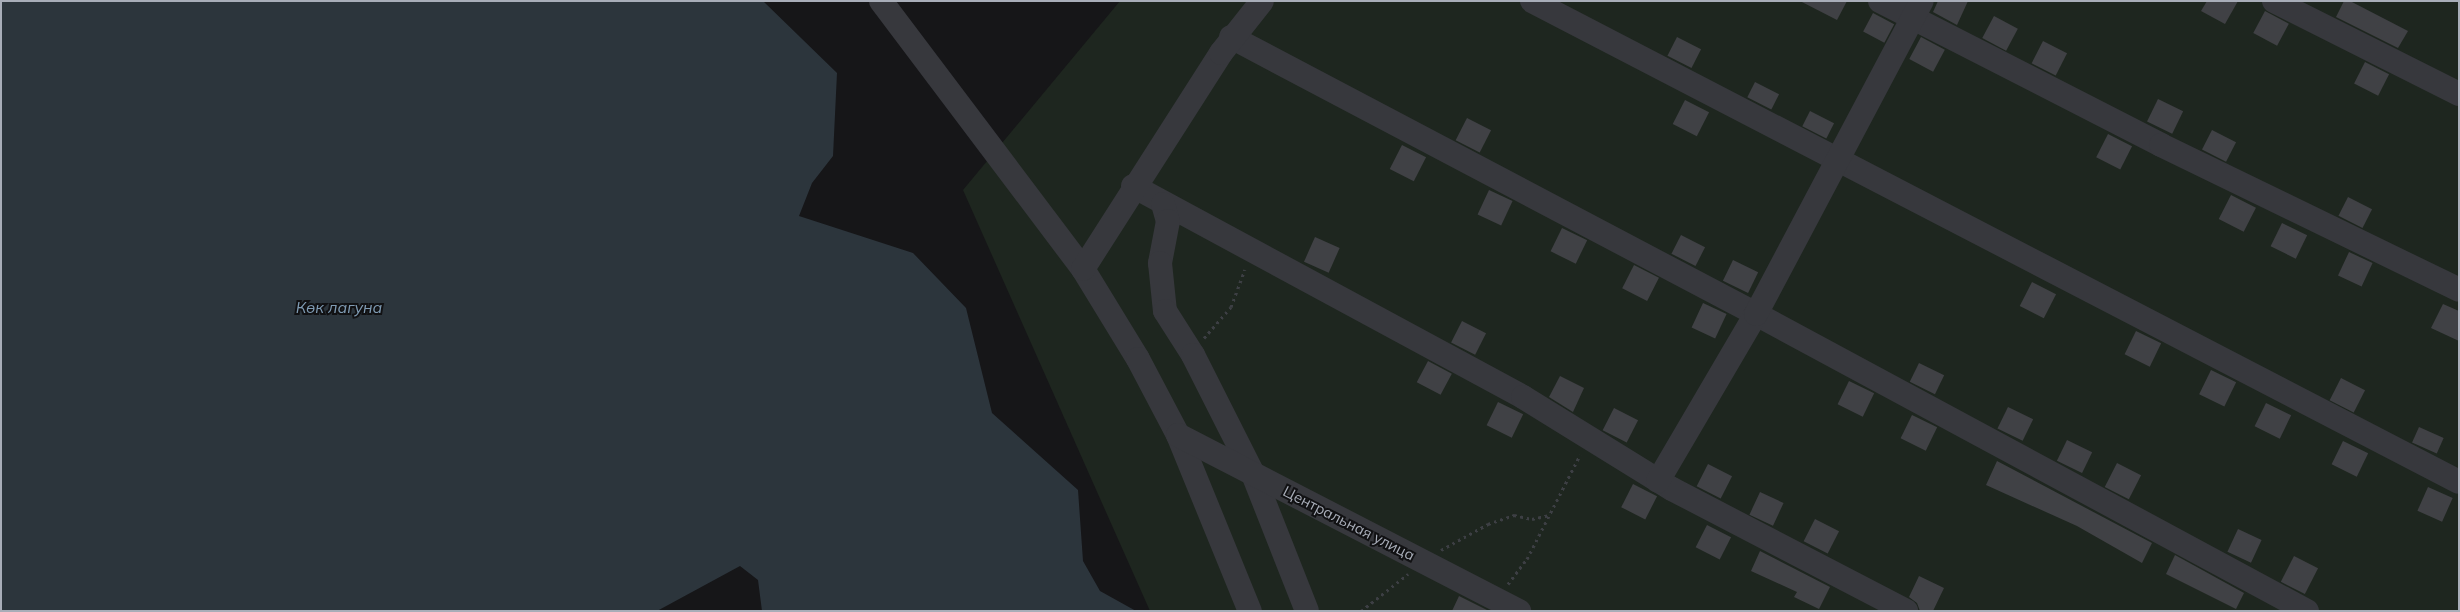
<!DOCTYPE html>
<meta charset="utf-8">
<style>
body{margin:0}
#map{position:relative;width:2460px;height:612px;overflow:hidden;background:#161618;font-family:Mulish,sans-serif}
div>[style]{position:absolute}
.green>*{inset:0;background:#1e261f}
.water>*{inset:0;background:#2c353c}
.building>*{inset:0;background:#404145;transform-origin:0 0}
.path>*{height:3px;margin-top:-1.5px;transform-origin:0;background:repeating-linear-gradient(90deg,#3d3f44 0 2.5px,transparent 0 6.5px)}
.minor>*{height:24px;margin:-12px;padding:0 12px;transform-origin:12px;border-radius:12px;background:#37383d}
span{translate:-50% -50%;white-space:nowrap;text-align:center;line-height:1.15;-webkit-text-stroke:4px #111113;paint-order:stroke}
.street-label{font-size:15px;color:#a8adb8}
.water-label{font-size:16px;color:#7f9bb3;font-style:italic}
.frame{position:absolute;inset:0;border:2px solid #a8adb8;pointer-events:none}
</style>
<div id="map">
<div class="green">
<div style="clip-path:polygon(1120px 1px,2459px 1px,2459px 611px,1150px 611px,963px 190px)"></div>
</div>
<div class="water">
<div style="clip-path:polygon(1px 1px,763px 1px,837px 73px,833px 156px,812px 183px,799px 216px,913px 253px,966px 308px,992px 413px,1078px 490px,1083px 561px,1100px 591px,1136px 611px,762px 611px,758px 580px,740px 566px,657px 611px,1px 611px)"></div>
</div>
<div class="building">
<div style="clip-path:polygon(1800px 1px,1847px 1px,1837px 20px)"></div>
<div style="clip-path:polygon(1938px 1px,1968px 1px,1957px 25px,1933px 12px)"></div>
<div style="clip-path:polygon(2207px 1px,2238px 1px,2225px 24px,2201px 11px)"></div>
<div style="clip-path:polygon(2344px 1px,2350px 1px,2408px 31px,2398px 48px,2336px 17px)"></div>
<div style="left:2265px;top:11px;width:27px;height:25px;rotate:28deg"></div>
<div style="left:1873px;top:13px;width:24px;height:21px;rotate:28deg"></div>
<div style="left:1994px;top:16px;width:27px;height:25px;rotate:28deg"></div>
<div style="left:1677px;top:37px;width:27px;height:21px;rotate:27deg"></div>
<div style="left:1921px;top:37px;width:27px;height:25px;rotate:28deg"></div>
<div style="left:2043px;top:41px;width:27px;height:25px;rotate:27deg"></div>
<div style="left:2365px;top:62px;width:27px;height:24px;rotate:27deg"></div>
<div style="left:1755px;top:82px;width:27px;height:17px;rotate:27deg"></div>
<div style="left:2158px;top:99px;width:28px;height:25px;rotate:26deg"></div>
<div style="left:1685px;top:100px;width:27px;height:27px;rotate:27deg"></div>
<div style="left:1810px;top:111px;width:27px;height:17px;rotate:27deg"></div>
<div style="left:1467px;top:118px;width:27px;height:25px;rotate:27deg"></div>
<div style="left:2212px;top:130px;width:27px;height:22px;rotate:27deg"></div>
<div style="left:2108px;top:134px;width:27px;height:26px;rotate:27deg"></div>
<div style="left:1402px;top:145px;width:27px;height:27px;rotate:27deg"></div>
<div style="left:1489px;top:190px;width:26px;height:27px;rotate:25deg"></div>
<div style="left:2231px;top:195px;width:28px;height:27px;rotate:27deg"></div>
<div style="left:2348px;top:197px;width:27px;height:21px;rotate:27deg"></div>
<div style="left:2282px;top:223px;width:28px;height:26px;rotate:26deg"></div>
<div style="left:1562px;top:228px;width:28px;height:26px;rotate:26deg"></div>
<div style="left:1681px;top:235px;width:27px;height:21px;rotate:27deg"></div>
<div style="left:1315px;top:237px;width:27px;height:27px;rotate:24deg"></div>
<div style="left:2349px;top:252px;width:26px;height:26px;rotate:25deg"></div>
<div style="left:1733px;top:260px;width:28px;height:23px;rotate:26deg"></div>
<div style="left:1634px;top:265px;width:28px;height:26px;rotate:27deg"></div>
<div style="left:2032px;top:282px;width:27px;height:27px;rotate:27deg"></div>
<div style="left:1703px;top:303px;width:26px;height:27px;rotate:25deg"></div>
<div style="clip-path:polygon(2443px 304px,2459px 311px,2459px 341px,2431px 328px)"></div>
<div style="left:1462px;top:321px;width:27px;height:24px;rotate:27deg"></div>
<div style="left:2136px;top:331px;width:28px;height:26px;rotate:26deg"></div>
<div style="left:1428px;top:361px;width:27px;height:24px;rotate:28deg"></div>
<div style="left:1919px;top:363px;width:28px;height:21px;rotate:26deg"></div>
<div style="left:2211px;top:370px;width:28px;height:27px;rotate:26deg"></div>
<div style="clip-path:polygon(1560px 376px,1584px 388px,1573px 412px,1549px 397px)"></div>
<div style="left:2341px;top:378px;width:27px;height:25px;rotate:27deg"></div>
<div style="left:1849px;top:381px;width:28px;height:26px;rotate:26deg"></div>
<div style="left:1498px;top:402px;width:28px;height:26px;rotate:26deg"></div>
<div style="left:2266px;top:403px;width:28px;height:26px;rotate:26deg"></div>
<div style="left:2008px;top:407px;width:28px;height:24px;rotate:26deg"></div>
<div style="left:1614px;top:408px;width:27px;height:25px;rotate:27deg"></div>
<div style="left:1912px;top:415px;width:28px;height:26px;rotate:26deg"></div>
<div style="left:2419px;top:427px;width:27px;height:17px;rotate:24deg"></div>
<div style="left:2067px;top:440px;width:28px;height:23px;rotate:26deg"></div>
<div style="left:2343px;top:441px;width:28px;height:26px;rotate:26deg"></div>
<div style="clip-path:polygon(1997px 461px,2152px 543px,2142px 563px,2077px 526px,1986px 485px)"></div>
<div style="left:2117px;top:463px;width:27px;height:27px;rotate:27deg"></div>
<div style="left:1708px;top:464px;width:27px;height:25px;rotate:27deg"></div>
<div style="left:1633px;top:484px;width:27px;height:26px;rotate:27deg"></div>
<div style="left:2428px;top:487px;width:27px;height:26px;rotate:24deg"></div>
<div style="left:1760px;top:492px;width:26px;height:25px;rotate:25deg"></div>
<div style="left:1815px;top:519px;width:27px;height:25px;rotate:27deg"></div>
<div style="left:1707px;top:525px;width:27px;height:25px;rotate:27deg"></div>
<div style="left:2238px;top:529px;width:26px;height:25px;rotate:25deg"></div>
<div style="clip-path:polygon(1760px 551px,1830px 587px,1819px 609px,1794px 597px,1797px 592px,1751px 571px)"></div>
<div style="clip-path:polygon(2175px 555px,2244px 593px,2236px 609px,2166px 574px)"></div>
<div style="left:2294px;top:556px;width:27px;height:29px;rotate:27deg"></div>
<div style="clip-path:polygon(1919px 576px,1944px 588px,1933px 611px,1920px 611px,1917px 603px,1909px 597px)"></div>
<div style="clip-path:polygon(1459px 596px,1489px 611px,1452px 611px)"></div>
</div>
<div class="path">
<div style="left:1204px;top:338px;width:41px;rotate:-48.9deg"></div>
<div style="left:1231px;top:307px;width:40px;rotate:-69.8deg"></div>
<div style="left:1441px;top:550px;width:54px;rotate:-29deg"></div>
<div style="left:1488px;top:524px;width:28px;rotate:-19deg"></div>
<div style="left:1514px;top:515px;width:18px;rotate:13deg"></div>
<div style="left:1532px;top:519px;width:17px;rotate:-13deg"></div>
<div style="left:1508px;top:584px;width:31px;rotate:-53deg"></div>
<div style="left:1527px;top:559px;width:117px;rotate:-63deg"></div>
<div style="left:1361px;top:611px;width:60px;rotate:-38.2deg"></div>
</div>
<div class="minor">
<div style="left:881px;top:1px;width:336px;rotate:53deg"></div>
<div style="left:1083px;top:269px;width:105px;rotate:58.6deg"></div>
<div style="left:1138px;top:359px;width:86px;rotate:62.2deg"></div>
<div style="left:1178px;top:435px;width:190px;rotate:67.8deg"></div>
<div style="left:1532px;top:1px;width:1044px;rotate:27.42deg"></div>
<div style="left:1880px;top:1px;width:316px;rotate:27.1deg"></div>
<div style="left:2161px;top:145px;width:331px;rotate:25.9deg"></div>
<div style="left:2274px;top:1px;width:207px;rotate:26.7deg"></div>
<div style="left:1231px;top:37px;width:594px;rotate:27.82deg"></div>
<div style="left:1756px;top:314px;width:626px;rotate:28.33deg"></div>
<div style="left:1133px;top:186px;width:443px;rotate:28.4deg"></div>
<div style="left:1523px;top:397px;width:175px;rotate:31.7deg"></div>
<div style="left:1672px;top:489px;width:264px;rotate:27.5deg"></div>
<div style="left:1163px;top:204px;width:18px;rotate:74deg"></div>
<div style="left:1168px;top:221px;width:43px;rotate:100.8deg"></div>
<div style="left:1160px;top:263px;width:48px;rotate:84.1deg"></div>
<div style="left:1165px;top:311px;width:52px;rotate:57.5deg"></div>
<div style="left:1193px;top:355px;width:133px;rotate:63.2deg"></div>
<div style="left:1253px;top:474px;width:147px;rotate:68.5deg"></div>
<div style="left:1083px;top:269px;width:256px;rotate:-57.4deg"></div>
<div style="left:1221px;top:53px;width:66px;rotate:-51.7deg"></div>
<div style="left:1178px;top:435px;width:384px;rotate:27.3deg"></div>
<div style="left:1658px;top:481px;width:194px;rotate:-59.6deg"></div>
<div style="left:1756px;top:314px;width:354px;rotate:-62.1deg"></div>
</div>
<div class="street-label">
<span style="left:1349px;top:523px;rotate:27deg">Центральная улица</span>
</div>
<div class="water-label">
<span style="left:339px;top:307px">Көк лагуна</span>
</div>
<div class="frame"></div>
</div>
